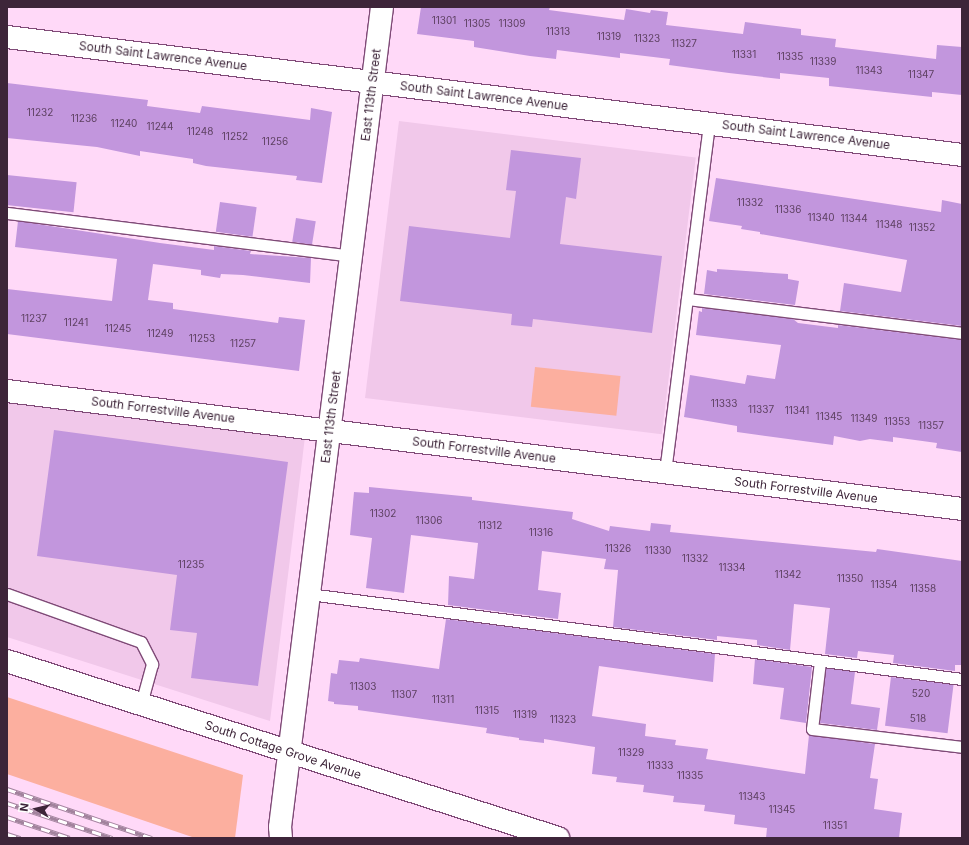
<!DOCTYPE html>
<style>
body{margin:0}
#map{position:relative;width:969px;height:845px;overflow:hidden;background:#ffd9f8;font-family:Inter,sans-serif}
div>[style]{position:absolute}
.built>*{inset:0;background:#f1c8ea;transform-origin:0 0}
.green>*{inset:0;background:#fcaf9f;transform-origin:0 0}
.building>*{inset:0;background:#c296dd;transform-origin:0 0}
.roads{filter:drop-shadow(1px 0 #7f4a77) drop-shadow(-1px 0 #7f4a77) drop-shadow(0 1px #7f4a77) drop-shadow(0 -1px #7f4a77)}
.service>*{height:11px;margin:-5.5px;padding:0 5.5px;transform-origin:5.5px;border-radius:5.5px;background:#fff}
.minor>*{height:22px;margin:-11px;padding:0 11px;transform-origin:11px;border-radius:11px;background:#fff}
.tertiary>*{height:22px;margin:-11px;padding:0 11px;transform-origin:11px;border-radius:11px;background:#fff}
.rail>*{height:4.5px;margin-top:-2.25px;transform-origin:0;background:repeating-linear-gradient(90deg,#fff 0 9px,#a2839d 0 18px);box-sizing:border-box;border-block:1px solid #a2839d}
span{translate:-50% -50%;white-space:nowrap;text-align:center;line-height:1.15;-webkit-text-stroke:3px #fff;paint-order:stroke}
.number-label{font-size:10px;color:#5e4162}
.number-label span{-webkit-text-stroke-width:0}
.street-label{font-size:12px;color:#3d2539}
.frame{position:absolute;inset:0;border:8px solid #3d2539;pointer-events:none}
.north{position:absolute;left:16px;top:789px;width:40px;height:40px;-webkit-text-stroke:3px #fff;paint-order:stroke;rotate:278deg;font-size:11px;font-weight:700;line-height:16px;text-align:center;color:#3d2539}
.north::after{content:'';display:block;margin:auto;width:14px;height:18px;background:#3d2539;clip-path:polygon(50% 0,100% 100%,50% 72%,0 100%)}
</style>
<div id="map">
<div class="built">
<div style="left:399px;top:121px;width:299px;height:279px;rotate:7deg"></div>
<div style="clip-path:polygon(7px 403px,305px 437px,270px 721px,7px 637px)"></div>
</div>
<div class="green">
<div style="left:535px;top:367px;width:86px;height:40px;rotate:6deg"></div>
<div style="clip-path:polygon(7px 697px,243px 775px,235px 838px,195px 838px,7px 774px)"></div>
</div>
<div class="building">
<div style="clip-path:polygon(421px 7px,550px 7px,549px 10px,624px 20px,626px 9px,650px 13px,651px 10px,668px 12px,666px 25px,743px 34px,745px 22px,801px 29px,801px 35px,836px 39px,835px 47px,936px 59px,937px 45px,962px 47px,962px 95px,932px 92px,932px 97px,829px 86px,829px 78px,780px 73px,780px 79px,729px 73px,669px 65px,670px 59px,620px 53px,620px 58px,557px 50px,556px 59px,530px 56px,474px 47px,474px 41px,417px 34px)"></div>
<div style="clip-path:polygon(7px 83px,148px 100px,147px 106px,200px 113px,202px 106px,310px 120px,311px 108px,332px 112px,322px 183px,296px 180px,297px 176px,206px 166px,193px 163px,193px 159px,140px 151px,140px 156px,97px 147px,7px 138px)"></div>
<div style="clip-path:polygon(511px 150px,581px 158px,576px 199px,566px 197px,560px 244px,662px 256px,652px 333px,533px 319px,532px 327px,511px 325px,512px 314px,400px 301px,409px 226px,510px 238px,516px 191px,506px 190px)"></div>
<div style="left:7px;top:175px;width:70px;height:30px;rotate:6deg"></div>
<div style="clip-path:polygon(716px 178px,941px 212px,942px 200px,962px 204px,962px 326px,840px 311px,844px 283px,901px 292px,907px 260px,760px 234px,760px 232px,741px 229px,742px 226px,709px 221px)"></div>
<div style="left:220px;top:202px;width:37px;height:30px;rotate:8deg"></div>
<div style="left:296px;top:218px;width:20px;height:24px;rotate:9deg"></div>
<div style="clip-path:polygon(18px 221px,160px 243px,214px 250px,214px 246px,251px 251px,250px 254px,311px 258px,310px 283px,243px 275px,221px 274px,220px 278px,201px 275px,201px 270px,153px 264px,148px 300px,173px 303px,173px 309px,278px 323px,279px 317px,305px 320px,299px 371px,7px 334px,7px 289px,112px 301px,117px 259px,15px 247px)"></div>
<div style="clip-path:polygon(717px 269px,788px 274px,788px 279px,799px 281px,795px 305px,704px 294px,707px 270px,717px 272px)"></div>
<div style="clip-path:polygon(702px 308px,793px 319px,798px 323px,838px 328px,838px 325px,962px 340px,962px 452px,936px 448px,937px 443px,893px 437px,893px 442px,870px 439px,860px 441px,834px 436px,833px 445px,737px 432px,737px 426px,684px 417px,690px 375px,745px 384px,747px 375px,775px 379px,781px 345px,696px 335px,699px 311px,702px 312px)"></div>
<div style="clip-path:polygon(54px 430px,288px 462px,258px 686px,191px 678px,197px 633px,170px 630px,177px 575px,37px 556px)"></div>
<div style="clip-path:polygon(369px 487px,472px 497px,472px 500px,573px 512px,572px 519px,609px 531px,610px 526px,650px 531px,651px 523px,671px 525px,670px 532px,876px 552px,877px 549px,962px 561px,962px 665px,955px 665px,955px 671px,893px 663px,894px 655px,858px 651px,857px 658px,825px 654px,830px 608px,794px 604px,790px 650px,757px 645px,757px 640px,717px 636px,717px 640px,613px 627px,618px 570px,604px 569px,606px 559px,542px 551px,538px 590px,561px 593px,558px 619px,448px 605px,449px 576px,474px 579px,478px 543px,411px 535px,404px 593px,366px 588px,372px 538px,350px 535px,354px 492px,369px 493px)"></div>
<div style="clip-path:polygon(446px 619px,715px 654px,713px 682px,599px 666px,592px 716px,646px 724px,645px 736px,676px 740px,675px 745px,708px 749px,706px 759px,805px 774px,809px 735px,875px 744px,870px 778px,878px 779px,874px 809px,902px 813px,899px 838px,766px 838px,767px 828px,734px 824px,735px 815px,704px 811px,705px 805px,673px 802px,674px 796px,643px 792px,644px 785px,616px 782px,617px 777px,592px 774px,595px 747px,544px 739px,544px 743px,519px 740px,519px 738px,486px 733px,487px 728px,358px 710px,358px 706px,334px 704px,334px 702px,328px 701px,331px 673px,337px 674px,339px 660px,359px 662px,360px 658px,439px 669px)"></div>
<div style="clip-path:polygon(755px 659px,812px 667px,806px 723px,780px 719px,784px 688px,753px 684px)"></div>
<div style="clip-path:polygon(826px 668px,855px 672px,851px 704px,880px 708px,877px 730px,820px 723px)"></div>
<div style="left:891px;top:677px;width:63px;height:49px;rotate:7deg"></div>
</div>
<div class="roads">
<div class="service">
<div style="left:7px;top:213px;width:347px;rotate:7.1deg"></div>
<div style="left:687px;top:299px;width:277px;rotate:7deg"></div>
<div style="left:665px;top:472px;width:352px;rotate:-82.8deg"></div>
<div style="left:7px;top:594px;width:142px;rotate:19.7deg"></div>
<div style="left:141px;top:642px;width:25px;rotate:63deg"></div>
<div style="left:152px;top:664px;width:41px;rotate:105.4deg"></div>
<div style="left:309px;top:594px;width:659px;rotate:7.42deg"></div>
<div style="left:820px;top:661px;width:68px;rotate:96.7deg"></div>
<div style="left:812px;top:729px;width:151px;rotate:6.8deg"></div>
</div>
<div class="minor">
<div style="left:7px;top:37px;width:962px;rotate:7.04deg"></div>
<div style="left:7px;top:391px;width:962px;rotate:7.04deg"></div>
<div style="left:281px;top:838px;width:11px;rotate:-95deg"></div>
<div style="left:280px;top:827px;width:826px;rotate:-82.91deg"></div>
</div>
<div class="tertiary">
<div style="left:7px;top:661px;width:579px;rotate:17.81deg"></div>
</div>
</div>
<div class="rail">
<div style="left:7px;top:789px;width:153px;rotate:18.7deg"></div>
<div style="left:7px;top:803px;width:111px;rotate:18.4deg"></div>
<div style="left:7px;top:817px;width:66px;rotate:18.4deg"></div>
<div style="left:7px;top:834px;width:14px;rotate:17deg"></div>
</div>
<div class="number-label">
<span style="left:444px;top:21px">11301</span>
<span style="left:477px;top:24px">11305</span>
<span style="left:512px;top:24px">11309</span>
<span style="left:558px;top:32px">11313</span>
<span style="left:609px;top:37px">11319</span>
<span style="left:647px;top:39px">11323</span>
<span style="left:684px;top:44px">11327</span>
<span style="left:744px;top:55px">11331</span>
<span style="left:790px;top:57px">11335</span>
<span style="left:823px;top:62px">11339</span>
<span style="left:869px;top:71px">11343</span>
<span style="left:921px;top:75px">11347</span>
<span style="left:40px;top:113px">11232</span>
<span style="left:84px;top:119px">11236</span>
<span style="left:124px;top:124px">11240</span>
<span style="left:160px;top:127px">11244</span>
<span style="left:200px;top:132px">11248</span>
<span style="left:235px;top:137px">11252</span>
<span style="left:275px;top:142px">11256</span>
<span style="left:750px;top:203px">11332</span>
<span style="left:788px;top:210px">11336</span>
<span style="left:821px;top:218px">11340</span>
<span style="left:854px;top:219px">11344</span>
<span style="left:889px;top:225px">11348</span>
<span style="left:922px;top:228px">11352</span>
<span style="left:34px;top:319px">11237</span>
<span style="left:76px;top:323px">11241</span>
<span style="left:118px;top:329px">11245</span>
<span style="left:160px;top:334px">11249</span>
<span style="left:202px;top:339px">11253</span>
<span style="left:243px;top:344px">11257</span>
<span style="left:724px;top:404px">11333</span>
<span style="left:761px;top:410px">11337</span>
<span style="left:797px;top:411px">11341</span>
<span style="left:829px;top:417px">11345</span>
<span style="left:864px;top:419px">11349</span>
<span style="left:897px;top:422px">11353</span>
<span style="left:931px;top:426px">11357</span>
<span style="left:383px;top:514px">11302</span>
<span style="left:429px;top:521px">11306</span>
<span style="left:490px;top:526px">11312</span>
<span style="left:541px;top:533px">11316</span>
<span style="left:618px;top:549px">11326</span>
<span style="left:658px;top:551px">11330</span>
<span style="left:695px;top:559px">11332</span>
<span style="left:191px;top:565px">11235</span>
<span style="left:732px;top:568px">11334</span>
<span style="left:788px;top:575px">11342</span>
<span style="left:850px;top:579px">11350</span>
<span style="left:884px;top:585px">11354</span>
<span style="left:923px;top:589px">11358</span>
<span style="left:363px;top:687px">11303</span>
<span style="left:921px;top:694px">520</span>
<span style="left:404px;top:695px">11307</span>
<span style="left:443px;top:700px">11311</span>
<span style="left:487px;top:711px">11315</span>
<span style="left:525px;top:715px">11319</span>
<span style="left:918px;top:719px">518</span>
<span style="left:563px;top:720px">11323</span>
<span style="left:631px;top:753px">11329</span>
<span style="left:660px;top:766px">11333</span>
<span style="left:690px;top:776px">11335</span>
<span style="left:752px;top:797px">11343</span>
<span style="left:782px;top:810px">11345</span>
<span style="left:835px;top:826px">11351</span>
</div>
<div class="street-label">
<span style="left:163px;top:56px;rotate:7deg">South Saint Lawrence Avenue</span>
<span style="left:371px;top:95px;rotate:-83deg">East 113th Street</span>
<span style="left:484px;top:96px;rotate:7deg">South Saint Lawrence Avenue</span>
<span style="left:806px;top:135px;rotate:7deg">South Saint Lawrence Avenue</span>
<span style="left:163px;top:410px;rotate:7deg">South Forrestville Avenue</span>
<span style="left:331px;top:417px;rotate:-83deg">East 113th Street</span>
<span style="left:484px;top:450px;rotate:7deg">South Forrestville Avenue</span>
<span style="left:806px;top:490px;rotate:7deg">South Forrestville Avenue</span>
<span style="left:283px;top:750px;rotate:18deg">South Cottage Grove Avenue</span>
</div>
<div class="frame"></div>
<div class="north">N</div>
</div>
